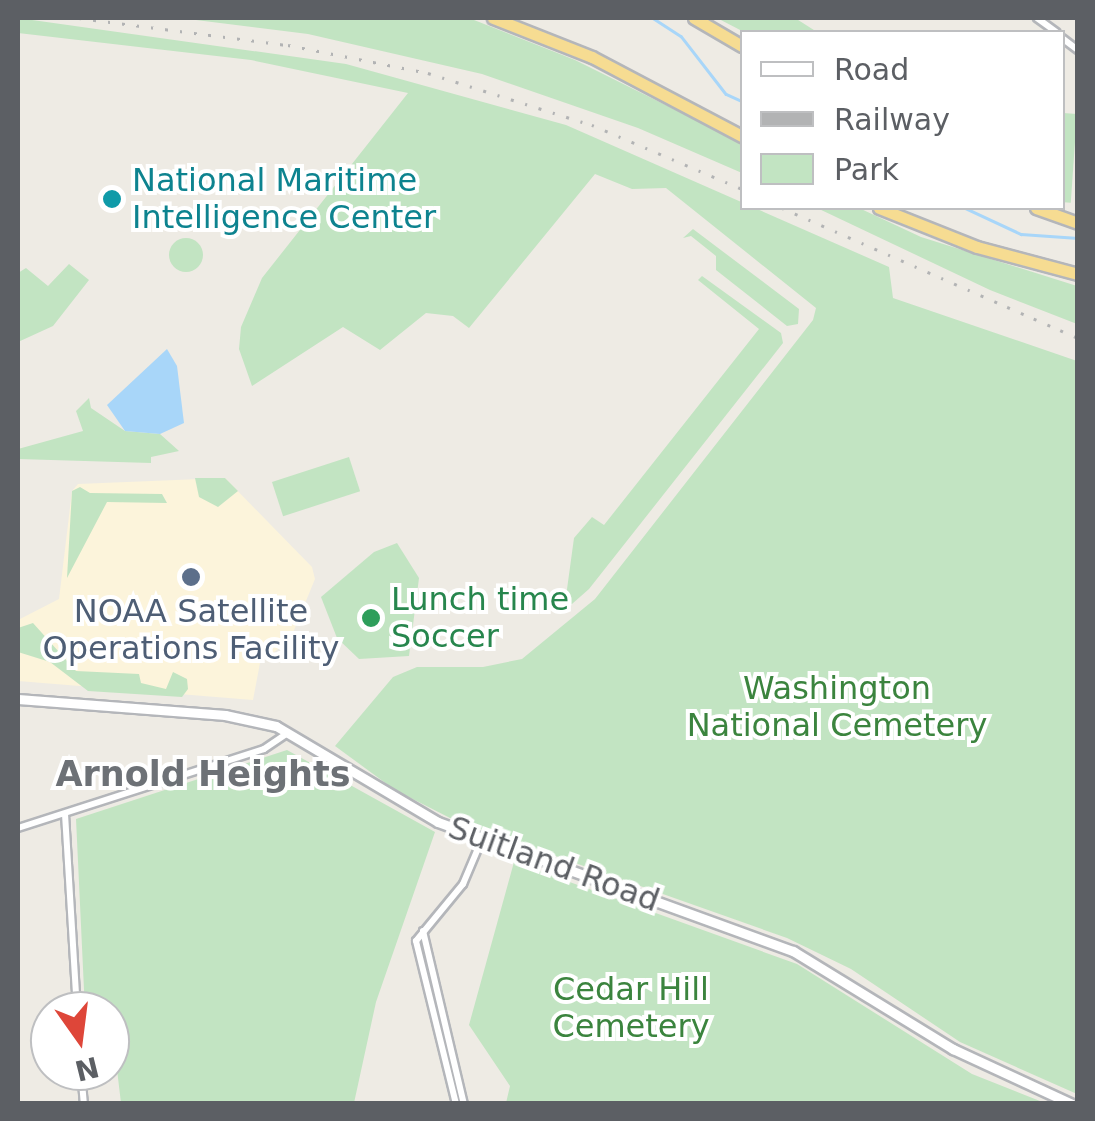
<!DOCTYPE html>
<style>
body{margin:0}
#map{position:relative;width:1095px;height:1121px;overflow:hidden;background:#eeebe4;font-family:"DejaVu Sans",sans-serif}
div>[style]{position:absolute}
.commercial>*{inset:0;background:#fcf4db}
.green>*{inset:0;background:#c2e4c2;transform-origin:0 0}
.round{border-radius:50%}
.water>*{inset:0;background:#a8d6f9}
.stream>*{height:2.5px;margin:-1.25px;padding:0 1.25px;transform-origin:1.25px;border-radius:1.25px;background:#a8d6f9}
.roads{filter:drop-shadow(2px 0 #b4b6ba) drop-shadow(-2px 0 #b4b6ba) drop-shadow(0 2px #b4b6ba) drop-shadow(0 -2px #b4b6ba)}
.street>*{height:6px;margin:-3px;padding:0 3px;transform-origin:3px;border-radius:3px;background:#fff}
.secondary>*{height:9px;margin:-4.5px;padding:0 4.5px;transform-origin:4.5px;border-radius:4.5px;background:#fff}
.highway>*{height:11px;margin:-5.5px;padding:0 5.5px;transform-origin:5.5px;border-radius:5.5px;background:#f6dc92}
.rail>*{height:2.5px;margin-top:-1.25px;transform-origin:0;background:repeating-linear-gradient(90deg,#b2b3b4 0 2.5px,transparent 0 14.5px)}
.dots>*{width:28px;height:28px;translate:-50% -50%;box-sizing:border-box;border:5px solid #fff;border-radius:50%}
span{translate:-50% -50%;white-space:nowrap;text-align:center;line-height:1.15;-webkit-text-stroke:8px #fff;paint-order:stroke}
.culture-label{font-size:32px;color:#0d838f}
.left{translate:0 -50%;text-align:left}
.leisure-label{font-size:32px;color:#27864d}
.service-label{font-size:32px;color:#4e5e75}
.park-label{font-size:32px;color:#3b843e}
.street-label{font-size:32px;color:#5c5f64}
.neighbourhood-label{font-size:35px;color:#6d7176;font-weight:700}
.frame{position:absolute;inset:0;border:20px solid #5c5f64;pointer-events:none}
.legend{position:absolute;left:740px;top:30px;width:325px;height:180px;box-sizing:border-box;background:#fff;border:2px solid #bebfc1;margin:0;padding:12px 18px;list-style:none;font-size:30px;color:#5c5f64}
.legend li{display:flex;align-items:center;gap:20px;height:50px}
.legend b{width:50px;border:2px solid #bebfc1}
.north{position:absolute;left:30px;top:991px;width:100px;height:100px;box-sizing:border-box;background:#fff;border:2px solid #bebfc1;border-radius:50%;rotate:166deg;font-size:28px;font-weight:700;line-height:40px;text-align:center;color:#5c5f64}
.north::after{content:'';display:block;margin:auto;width:35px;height:45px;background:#de4639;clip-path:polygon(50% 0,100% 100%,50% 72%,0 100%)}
</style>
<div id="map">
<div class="commercial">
<div style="clip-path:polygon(225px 478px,312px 567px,315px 579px,290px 640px,260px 663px,253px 700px,18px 681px,18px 620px,59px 599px,72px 491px,78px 484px)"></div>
</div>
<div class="green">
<div style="clip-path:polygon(18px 18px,346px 64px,566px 125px,889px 267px,893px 298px,1077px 361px,1077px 1094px,960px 1042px,851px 969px,787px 938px,454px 820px,395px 790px,335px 746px,393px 677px,417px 667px,483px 667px,522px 659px,595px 599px,813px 320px,816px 308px,666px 188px,632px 189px,595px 174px,469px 328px,453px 316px,426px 313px,380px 350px,343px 327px,252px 386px,239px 349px,241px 327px,262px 278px,408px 93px,251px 60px,18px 33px)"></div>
<div style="clip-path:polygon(180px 18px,469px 18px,575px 60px,740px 142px,742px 173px,638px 128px,482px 74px,308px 34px)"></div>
<div style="clip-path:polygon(717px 18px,795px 18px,817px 32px,744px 32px)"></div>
<div style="left:1063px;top:113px;width:14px;height:89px;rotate:4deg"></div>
<div style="clip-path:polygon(817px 208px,859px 208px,921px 237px,1077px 286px,1077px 324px,990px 290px)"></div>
<div style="clip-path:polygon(693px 229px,799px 309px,798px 324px,787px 326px,716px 270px,716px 256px,691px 236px,683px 238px)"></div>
<div class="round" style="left:169px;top:238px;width:34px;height:34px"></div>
<div style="clip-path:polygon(69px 264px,89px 280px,53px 326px,18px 342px,18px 273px,26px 268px,48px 286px)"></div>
<div style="clip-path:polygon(702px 276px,781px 333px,783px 343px,589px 589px,564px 611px,574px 538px,592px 517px,604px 525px,759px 329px,698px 280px)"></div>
<div style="clip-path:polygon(89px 398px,91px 408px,125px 431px,160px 434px,179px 451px,151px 457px,151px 463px,18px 459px,18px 449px,83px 431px,76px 411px)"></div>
<div style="left:349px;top:457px;width:36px;height:81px;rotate:72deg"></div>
<div style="clip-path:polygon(195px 478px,225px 478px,238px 491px,218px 507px,199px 497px)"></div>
<div style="clip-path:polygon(80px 487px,90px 493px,162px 494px,167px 503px,107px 502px,67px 578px,72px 491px)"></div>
<div style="clip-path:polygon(397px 543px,419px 578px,409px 656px,359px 659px,337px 638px,321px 597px,374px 552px)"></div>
<div style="clip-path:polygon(33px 623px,76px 671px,139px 674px,141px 683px,166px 689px,173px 672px,187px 679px,188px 689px,182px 697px,88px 691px,50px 662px,18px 652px,18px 628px)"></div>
<div style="clip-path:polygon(287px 750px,435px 832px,376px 1002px,354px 1103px,121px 1103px,110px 1011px,85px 1011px,76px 819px)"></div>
<div style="clip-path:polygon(514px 862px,797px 964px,972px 1074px,1045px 1103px,506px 1103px,510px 1086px,469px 1025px)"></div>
</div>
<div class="water">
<div style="clip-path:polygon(167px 349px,177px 366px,184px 423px,160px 434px,125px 431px,107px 405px)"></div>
</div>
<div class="stream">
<div style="left:653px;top:18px;width:33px;rotate:33deg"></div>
<div style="left:681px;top:36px;width:73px;rotate:52.2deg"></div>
<div style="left:726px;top:94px;width:17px;rotate:24deg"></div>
<div style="left:965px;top:208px;width:62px;rotate:24.9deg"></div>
<div style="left:1021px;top:234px;width:57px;rotate:4deg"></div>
</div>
<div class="roads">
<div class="street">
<div style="left:1037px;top:18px;width:24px;rotate:36deg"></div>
<div style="left:1062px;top:38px;width:20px;rotate:37deg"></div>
<div style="left:65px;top:814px;width:197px;rotate:86.5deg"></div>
<div style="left:18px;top:828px;width:258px;rotate:-17.8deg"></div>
<div style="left:264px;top:749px;width:29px;rotate:-34deg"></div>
<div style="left:423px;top:931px;width:178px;rotate:76.7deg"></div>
<div style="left:81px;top:1071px;width:33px;rotate:85deg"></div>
<div style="left:456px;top:1104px;width:168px;rotate:-103.8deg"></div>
<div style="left:416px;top:941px;width:74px;rotate:-50.5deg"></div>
<div style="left:463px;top:884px;width:49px;rotate:-67.1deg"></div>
</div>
<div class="secondary">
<div style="left:18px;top:699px;width:208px;rotate:4.4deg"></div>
<div style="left:225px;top:715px;width:52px;rotate:12.2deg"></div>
<div style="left:276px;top:726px;width:188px;rotate:30.7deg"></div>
<div style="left:438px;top:822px;width:378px;rotate:20deg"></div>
<div style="left:793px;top:951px;width:188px;rotate:31.5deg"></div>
<div style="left:953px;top:1049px;width:131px;rotate:24.8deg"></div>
</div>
<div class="highway">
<div style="left:493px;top:18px;width:106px;rotate:21.5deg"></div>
<div style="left:592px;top:57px;width:170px;rotate:27.8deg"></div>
<div style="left:694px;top:18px;width:56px;rotate:30.3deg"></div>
<div style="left:879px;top:208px;width:105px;rotate:21.7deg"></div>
<div style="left:977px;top:247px;width:105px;rotate:15deg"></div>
<div style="left:1036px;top:208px;width:45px;rotate:19.7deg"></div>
</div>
</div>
<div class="rail">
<div style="left:79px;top:18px;width:211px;rotate:7.4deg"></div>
<div style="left:288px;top:45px;width:143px;rotate:11.3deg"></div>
<div style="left:428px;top:73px;width:172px;rotate:17.6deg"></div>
<div style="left:592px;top:125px;width:163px;rotate:23.1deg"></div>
<div style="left:782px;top:208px;width:323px;rotate:23.7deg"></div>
</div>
<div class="dots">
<div style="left:112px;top:199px;background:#0f9aa8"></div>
<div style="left:191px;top:577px;background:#5c6f8a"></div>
<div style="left:371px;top:618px;background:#2e9e5b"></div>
</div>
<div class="culture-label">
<span class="left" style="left:132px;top:199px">National Maritime<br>Intelligence Center</span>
</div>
<div class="leisure-label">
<span class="left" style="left:391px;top:618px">Lunch time<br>Soccer</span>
</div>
<div class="service-label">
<span style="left:191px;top:630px">NOAA Satellite<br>Operations Facility</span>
</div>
<div class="park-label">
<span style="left:837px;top:707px">Washington<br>National Cemetery</span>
<span style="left:631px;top:1008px">Cedar Hill<br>Cemetery</span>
</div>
<div class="street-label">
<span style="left:554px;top:864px;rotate:20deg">Suitland Road</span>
</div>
<div class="neighbourhood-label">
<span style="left:203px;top:774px">Arnold Heights</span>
</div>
<div class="frame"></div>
<ul class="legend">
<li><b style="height:12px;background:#fff"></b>Road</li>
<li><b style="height:12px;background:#b2b3b4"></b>Railway</li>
<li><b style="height:28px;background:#c2e4c2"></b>Park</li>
</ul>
<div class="north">N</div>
</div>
